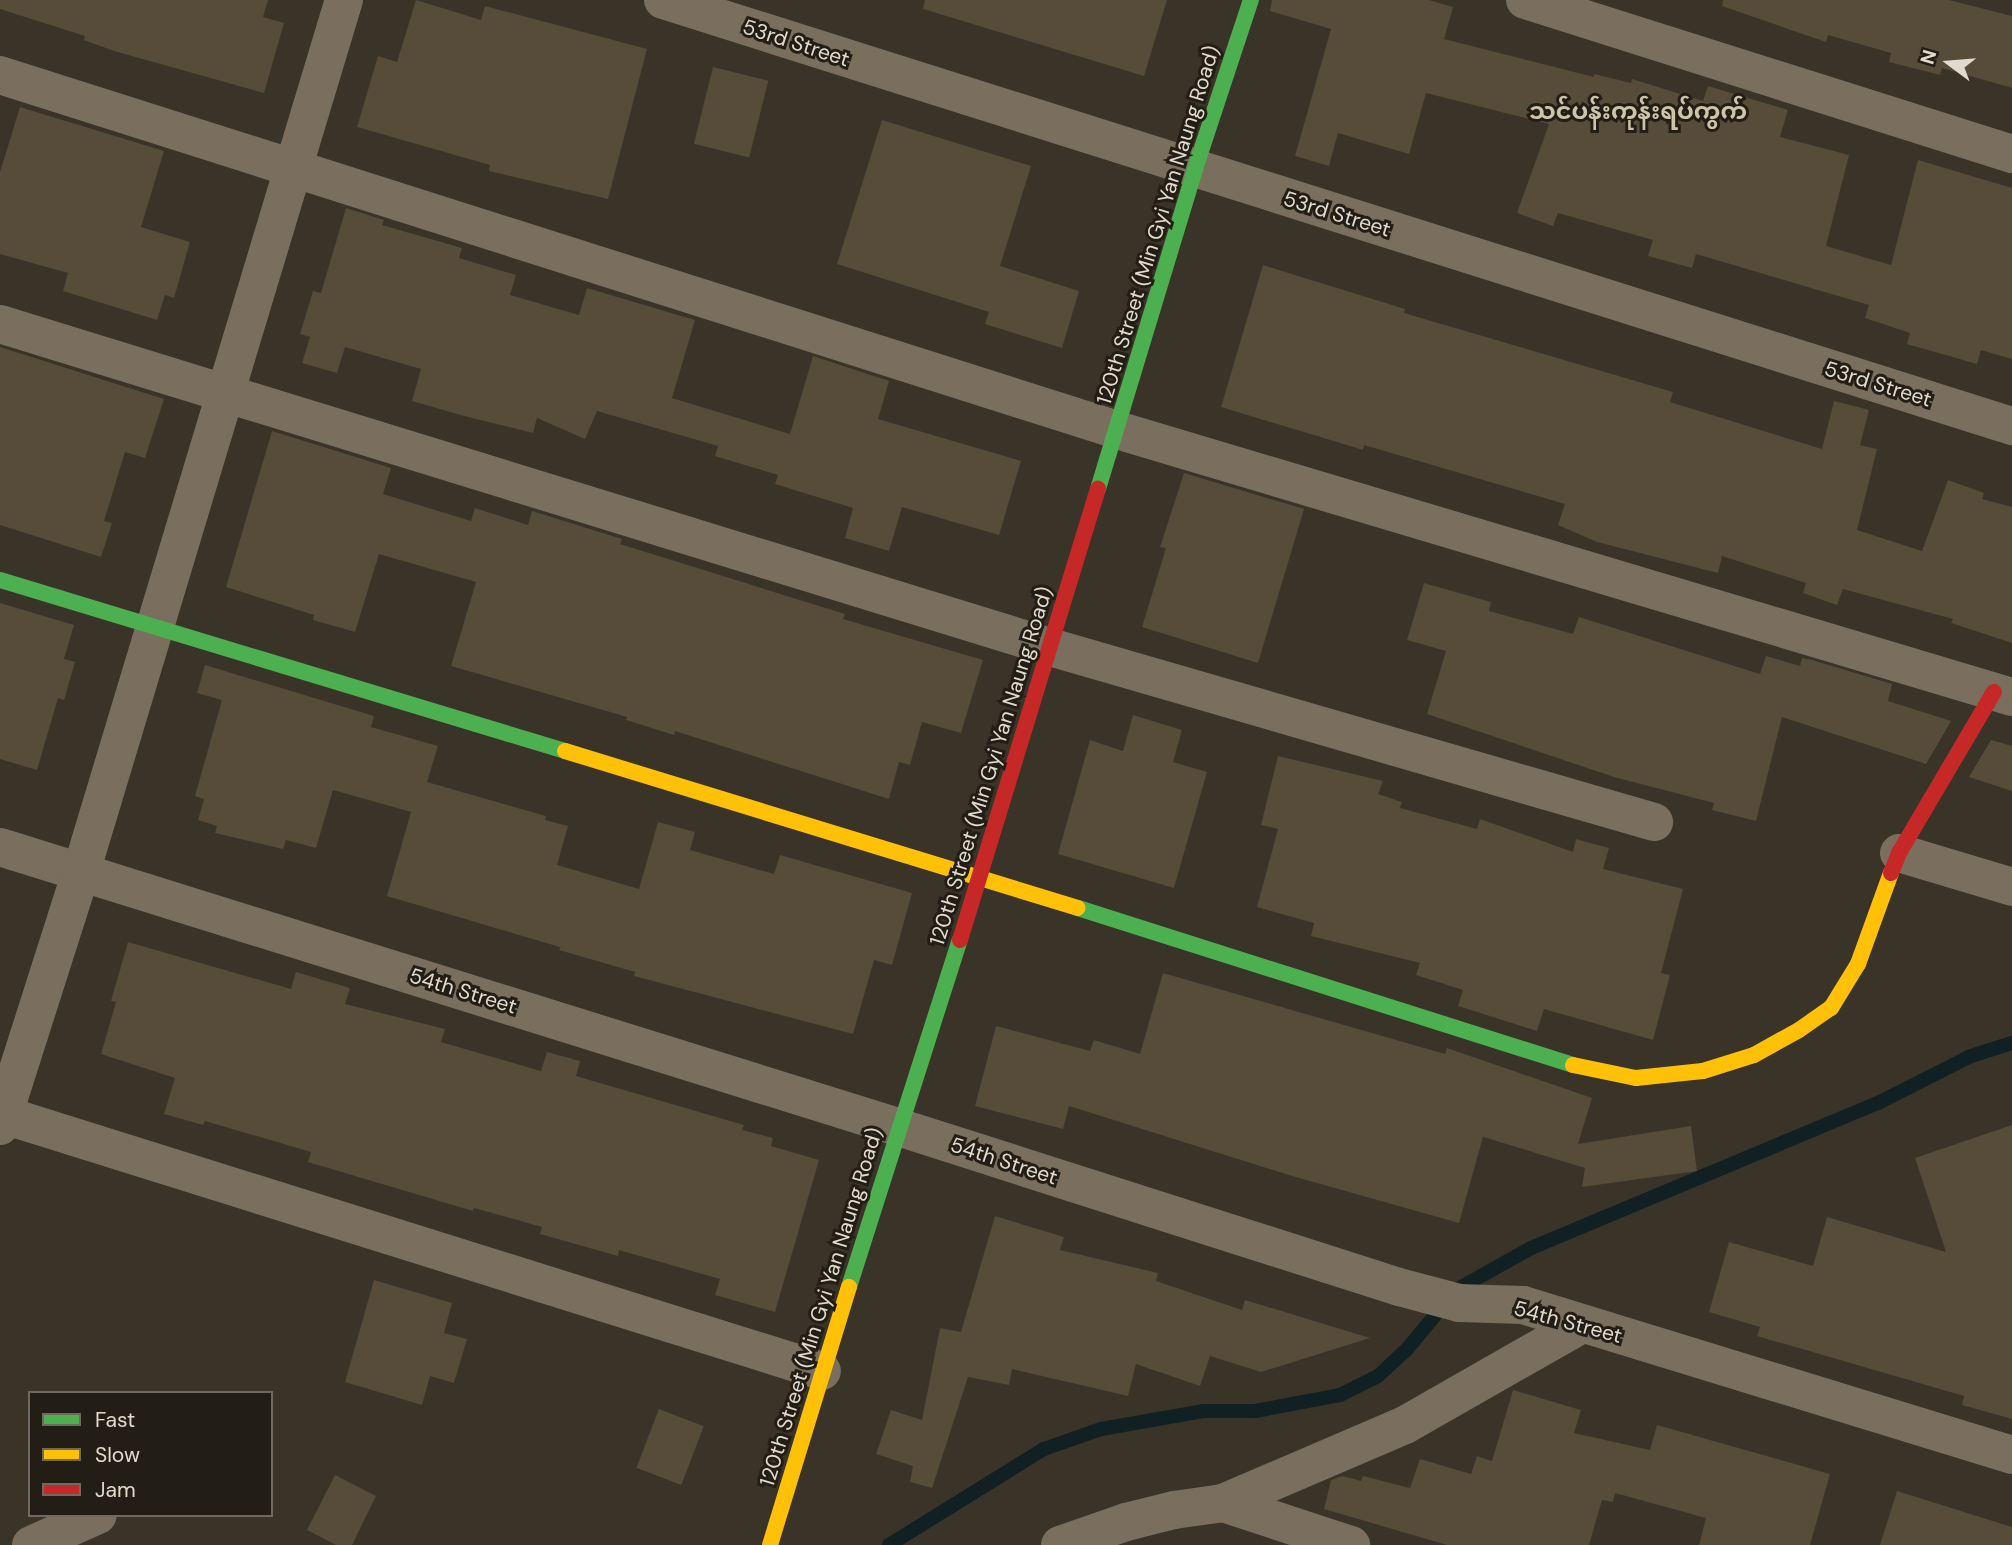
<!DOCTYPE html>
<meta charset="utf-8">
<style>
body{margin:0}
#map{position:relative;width:2012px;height:1545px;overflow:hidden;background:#393328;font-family:"DM Sans","Noto Sans Myanmar",sans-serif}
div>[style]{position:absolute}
.stream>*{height:14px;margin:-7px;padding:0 7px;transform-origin:7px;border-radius:7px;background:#102023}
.building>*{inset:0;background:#574b3a;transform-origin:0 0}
.street>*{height:38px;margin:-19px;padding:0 19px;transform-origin:19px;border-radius:19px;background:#7a6e5e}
.fast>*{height:16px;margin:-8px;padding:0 8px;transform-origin:8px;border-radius:8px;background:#4caf50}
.slow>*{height:16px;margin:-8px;padding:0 8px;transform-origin:8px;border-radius:8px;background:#ffc107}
.jam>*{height:16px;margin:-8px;padding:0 8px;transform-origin:8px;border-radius:8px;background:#c62828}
span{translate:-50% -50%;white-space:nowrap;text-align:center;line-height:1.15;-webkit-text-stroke:6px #231e15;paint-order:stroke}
.street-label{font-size:21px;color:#e1dbce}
.quarter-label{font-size:24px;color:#cfc3aa;font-weight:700}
.legend{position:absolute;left:28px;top:1391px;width:245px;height:126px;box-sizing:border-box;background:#231e15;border:2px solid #6f6a5f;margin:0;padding:9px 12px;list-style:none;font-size:21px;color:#e1dbce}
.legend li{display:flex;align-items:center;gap:14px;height:35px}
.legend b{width:35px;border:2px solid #6f6a5f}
.north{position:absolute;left:1914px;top:28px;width:70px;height:70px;-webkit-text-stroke:5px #231e15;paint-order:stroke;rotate:286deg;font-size:19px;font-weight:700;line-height:28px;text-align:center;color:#e1dbce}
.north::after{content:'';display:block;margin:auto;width:24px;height:32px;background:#e1dbce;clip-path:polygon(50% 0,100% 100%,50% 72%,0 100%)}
</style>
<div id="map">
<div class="stream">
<div style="left:889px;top:1545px;width:182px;rotate:-31.8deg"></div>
<div style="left:1044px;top:1449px;width:60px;rotate:-19.3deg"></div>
<div style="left:1101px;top:1429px;width:105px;rotate:-9.9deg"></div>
<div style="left:1204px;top:1411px;width:51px"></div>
<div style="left:1255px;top:1411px;width:86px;rotate:-10.7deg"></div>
<div style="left:1340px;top:1395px;width:42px;rotate:-26.6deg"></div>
<div style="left:1378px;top:1376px;width:41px;rotate:-43deg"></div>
<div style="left:1408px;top:1348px;width:75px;rotate:-50.4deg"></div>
<div style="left:1456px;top:1290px;width:86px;rotate:-29.2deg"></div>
<div style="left:1531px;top:1248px;width:376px;rotate:-22.7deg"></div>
<div style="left:1878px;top:1103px;width:104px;rotate:-26.8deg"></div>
<div style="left:1971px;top:1056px;width:43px;rotate:-17.6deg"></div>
</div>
<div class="building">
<div style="clip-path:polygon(0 0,268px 0,263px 17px,284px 23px,264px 93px,114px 51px,84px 40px,85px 36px,0 9px)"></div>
<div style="clip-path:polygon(416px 0,481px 20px,485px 6px,647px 49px,608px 199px,489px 171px,490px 165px,357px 127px,378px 56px,397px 62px)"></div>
<div style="clip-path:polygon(925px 0,1167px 0,1144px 76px,923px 9px)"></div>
<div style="clip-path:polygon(1272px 0,1429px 0,1453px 7px,1444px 39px,1594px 77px,1594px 74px,1631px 83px,1632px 79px,1703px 101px,1708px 86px,1788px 110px,1780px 137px,1849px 155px,1826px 246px,1891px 265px,1918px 160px,2012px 188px,2012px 359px,1981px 350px,1977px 364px,1907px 344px,1910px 333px,1865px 318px,1869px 305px,1696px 254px,1692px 268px,1648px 256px,1653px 240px,1558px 213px,1553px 226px,1517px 213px,1549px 124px,1426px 93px,1409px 154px,1338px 133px,1329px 166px,1295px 156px,1331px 29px,1270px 11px)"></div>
<div style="clip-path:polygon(1723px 0,1949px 0,2012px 16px,2012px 88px,1942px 68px,1940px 75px,1889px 62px,1891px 53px,1828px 35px,1826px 42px,1722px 6px)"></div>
<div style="left:713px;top:67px;width:57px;height:79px;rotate:14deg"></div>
<div style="clip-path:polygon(20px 107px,164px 151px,141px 227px,190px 242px,174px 298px,165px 295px,157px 320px,63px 291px,68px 273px,0 254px,0 172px)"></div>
<div style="clip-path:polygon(882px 120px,1031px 166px,1000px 266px,1079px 291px,1062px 348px,985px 324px,989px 312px,837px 264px)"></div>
<div style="clip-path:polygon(346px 208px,384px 220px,382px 225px,462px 248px,459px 258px,516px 275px,510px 295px,579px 315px,587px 288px,695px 320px,672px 398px,790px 434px,813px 356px,889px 381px,878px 419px,1021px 461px,999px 535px,902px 507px,889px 551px,845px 538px,853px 508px,775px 484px,778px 475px,715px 456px,718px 446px,597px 411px,585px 439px,537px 418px,533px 433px,464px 416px,412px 401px,421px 369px,345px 347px,337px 373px,302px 363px,310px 337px,300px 334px,313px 291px,321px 293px)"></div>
<div style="clip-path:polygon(1263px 265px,1405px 309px,1404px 313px,1673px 392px,1670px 402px,1822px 449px,1834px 401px,1869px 410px,1860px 445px,1877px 449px,1857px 530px,1922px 551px,1948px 480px,1984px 493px,1982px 499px,2012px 507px,2012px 643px,1951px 623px,1953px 619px,1843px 589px,1837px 605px,1803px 593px,1806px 583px,1722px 556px,1718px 573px,1597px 542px,1558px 525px,1565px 504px,1364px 445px,1363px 450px,1221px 407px)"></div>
<div style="clip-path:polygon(0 347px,164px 399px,145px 458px,125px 452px,104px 521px,112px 523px,101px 557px,0 525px)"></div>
<div style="clip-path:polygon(272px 431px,391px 468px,383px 494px,471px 521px,475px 508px,528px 525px,532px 511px,622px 539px,620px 544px,845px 614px,843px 619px,983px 660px,961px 733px,922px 722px,910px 765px,899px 762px,889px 799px,675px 731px,674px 735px,626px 720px,627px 717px,451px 666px,476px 582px,379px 554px,355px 632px,313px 620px,314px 615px,226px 587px)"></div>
<div style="clip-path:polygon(1184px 473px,1304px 509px,1258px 663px,1142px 627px,1166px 548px,1160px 547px)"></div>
<div style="clip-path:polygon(1424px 583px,1491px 602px,1489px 611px,1573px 634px,1579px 617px,1760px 674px,1766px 656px,1800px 666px,1802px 658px,1812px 660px,1892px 684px,1888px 701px,1951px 721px,1926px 764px,1782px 717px,1756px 821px,1712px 810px,1714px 803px,1614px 777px,1427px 714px,1446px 651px,1407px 640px)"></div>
<div style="clip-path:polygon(0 603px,74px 625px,64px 659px,75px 662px,64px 700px,58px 698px,37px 770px,0 759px)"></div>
<div style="clip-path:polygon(205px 665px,374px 716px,371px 727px,438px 746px,427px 782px,546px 816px,545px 820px,568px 826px,557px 865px,639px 889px,658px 822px,695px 832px,690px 850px,774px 874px,780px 855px,912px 893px,892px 965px,874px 960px,853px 1034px,634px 976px,635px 972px,559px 950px,560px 947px,387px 896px,411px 812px,333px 790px,316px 848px,286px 840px,283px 849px,215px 833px,217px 826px,198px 820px,204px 799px,195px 796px,222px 700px,197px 693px)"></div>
<div style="clip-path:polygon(1133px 715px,1182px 730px,1173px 762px,1207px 772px,1174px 888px,1058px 854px,1090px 740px,1123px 751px)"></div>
<div style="clip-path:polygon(1991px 740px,2012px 746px,2012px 791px,1969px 777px)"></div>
<div style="clip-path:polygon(1278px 756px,1383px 781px,1378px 794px,1402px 802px,1400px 808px,1477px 829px,1480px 819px,1573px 852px,1576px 839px,1609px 848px,1603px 869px,1683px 889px,1661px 973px,1670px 975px,1653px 1040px,1544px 1009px,1537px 1031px,1458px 1006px,1463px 990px,1416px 975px,1420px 963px,1311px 936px,1314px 923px,1257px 907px,1278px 829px,1261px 825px)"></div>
<div style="clip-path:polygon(128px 942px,291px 989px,296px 972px,350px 988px,345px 1004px,445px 1029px,441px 1042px,541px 1071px,547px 1052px,580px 1061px,576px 1076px,744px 1125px,742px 1130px,773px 1138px,771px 1146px,819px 1160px,775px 1312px,715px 1295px,720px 1279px,619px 1250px,618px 1256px,540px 1234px,542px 1227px,474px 1208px,473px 1211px,308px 1162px,311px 1152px,205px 1121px,203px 1125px,164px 1114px,175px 1078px,101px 1054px,116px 1002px,111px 1001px)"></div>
<div style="clip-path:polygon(1163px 973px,1445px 1054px,1447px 1048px,1592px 1098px,1578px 1144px,1691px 1126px,1697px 1171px,1582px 1187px,1585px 1168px,1483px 1137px,1459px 1223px,1292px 1176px,1069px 1106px,1063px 1129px,975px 1106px,996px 1026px,1090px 1051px,1094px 1040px,1140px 1054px)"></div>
<div style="clip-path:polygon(2012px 1125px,2012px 1419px,1962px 1405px,1964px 1396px,1757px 1336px,1760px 1327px,1709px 1312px,1729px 1242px,1813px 1266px,1827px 1217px,1946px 1252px,1915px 1158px)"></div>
<div style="clip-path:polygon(995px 1216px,1064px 1237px,1060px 1250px,1158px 1273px,1156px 1281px,1242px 1310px,1245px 1300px,1370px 1338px,1261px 1372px,1210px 1356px,1200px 1386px,1136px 1364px,1128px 1396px,1012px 1369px,1009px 1385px,968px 1377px,932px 1488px,910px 1482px,913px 1466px,876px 1454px,891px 1410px,922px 1420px,940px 1328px,961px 1332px)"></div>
<div style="clip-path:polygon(374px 1280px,452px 1303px,444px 1333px,467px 1339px,454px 1383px,430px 1376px,422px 1405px,345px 1382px)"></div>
<div style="clip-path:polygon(1513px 1390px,1581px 1410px,1574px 1433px,1650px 1450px,1657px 1425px,1830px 1474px,1810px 1545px,1699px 1545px,1706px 1518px,1615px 1493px,1613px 1502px,1602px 1500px,1589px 1545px,1447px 1545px,1324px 1509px,1331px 1480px,1342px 1476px,1361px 1481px,1363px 1476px,1410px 1488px,1420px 1459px,1471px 1474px,1477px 1456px,1492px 1461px)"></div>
<div style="left:659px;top:1409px;width:48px;height:63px;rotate:21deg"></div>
<div style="clip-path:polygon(335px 1475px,376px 1496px,352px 1545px,336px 1545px,307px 1530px)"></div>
<div style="clip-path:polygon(1897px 1491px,2012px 1527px,2012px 1545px,1880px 1545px)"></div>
</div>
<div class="street">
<div style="left:663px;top:0;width:1415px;rotate:17.53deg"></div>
<div style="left:1525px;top:0;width:511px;rotate:17.55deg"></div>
<div style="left:0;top:75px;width:1172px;rotate:17.63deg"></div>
<div style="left:1117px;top:430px;width:934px;rotate:16.61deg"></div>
<div style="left:0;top:324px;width:1099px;rotate:17.1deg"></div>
<div style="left:1050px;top:647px;width:629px;rotate:16.16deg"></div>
<div style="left:0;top:847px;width:941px;rotate:17.32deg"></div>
<div style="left:898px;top:1127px;width:526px;rotate:17.71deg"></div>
<div style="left:1399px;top:1287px;width:62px;rotate:14.9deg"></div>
<div style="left:1459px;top:1303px;width:64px;rotate:1.8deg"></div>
<div style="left:1523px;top:1305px;width:511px;rotate:17.05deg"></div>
<div style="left:1899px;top:853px;width:118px;rotate:16.7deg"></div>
<div style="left:4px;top:1115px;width:857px;rotate:17.38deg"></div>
<div style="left:0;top:1126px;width:267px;rotate:-72.3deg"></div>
<div style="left:81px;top:872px;width:911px;rotate:-73.22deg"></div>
<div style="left:1223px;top:1503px;width:135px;rotate:18.2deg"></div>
<div style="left:31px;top:1545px;width:73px;rotate:-24.1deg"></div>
<div style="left:1060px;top:1545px;width:70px;rotate:-19.2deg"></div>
<div style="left:1126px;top:1522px;width:49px;rotate:-14deg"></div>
<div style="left:1174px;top:1510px;width:49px;rotate:-8.1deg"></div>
<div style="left:1223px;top:1503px;width:198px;rotate:-23.2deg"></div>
<div style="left:1405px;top:1425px;width:204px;rotate:-29.7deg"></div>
</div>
<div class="fast">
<div style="left:1098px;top:489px;width:334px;rotate:-73.1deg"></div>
<div style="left:1195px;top:169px;width:178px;rotate:-71.7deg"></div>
<div style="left:0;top:580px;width:590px;rotate:16.84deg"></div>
<div style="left:1078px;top:908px;width:519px;rotate:17.6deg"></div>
<div style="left:849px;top:1287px;width:364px;rotate:-72.3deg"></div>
</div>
<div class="slow">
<div style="left:565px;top:751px;width:536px;rotate:17.02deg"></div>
<div style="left:1573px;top:1065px;width:64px;rotate:11.7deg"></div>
<div style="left:1636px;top:1078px;width:67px;rotate:-6deg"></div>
<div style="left:1703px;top:1071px;width:53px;rotate:-17.4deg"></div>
<div style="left:1754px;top:1055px;width:51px;rotate:-29.1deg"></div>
<div style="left:1799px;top:1030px;width:39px;rotate:-35deg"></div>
<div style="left:1831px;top:1008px;width:52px;rotate:-58.5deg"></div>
<div style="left:1858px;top:964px;width:97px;rotate:-70.1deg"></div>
<div style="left:770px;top:1545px;width:270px;rotate:-73deg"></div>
</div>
<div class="jam">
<div style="left:1891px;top:873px;width:22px;rotate:-68deg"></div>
<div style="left:1899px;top:853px;width:187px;rotate:-59.5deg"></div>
<div style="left:960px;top:940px;width:472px;rotate:-73deg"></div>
</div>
<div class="street-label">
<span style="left:796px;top:43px;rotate:18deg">53rd Street</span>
<span style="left:1337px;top:214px;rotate:17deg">53rd Street</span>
<span style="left:1158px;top:225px;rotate:-73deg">120th Street (Min Gyi Yan Naung Road)</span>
<span style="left:1878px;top:384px;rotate:17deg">53rd Street</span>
<span style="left:991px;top:766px;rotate:-73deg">120th Street (Min Gyi Yan Naung Road)</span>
<span style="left:463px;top:991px;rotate:17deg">54th Street</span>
<span style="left:1004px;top:1161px;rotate:18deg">54th Street</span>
<span style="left:821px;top:1307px;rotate:-73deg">120th Street (Min Gyi Yan Naung Road)</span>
<span style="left:1568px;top:1322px;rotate:15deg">54th Street</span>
</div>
<div class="quarter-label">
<span style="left:1638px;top:111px">သင်ပန်းကုန်းရပ်ကွက်</span>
</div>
<ul class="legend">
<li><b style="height:9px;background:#4caf50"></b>Fast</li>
<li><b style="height:9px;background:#ffc107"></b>Slow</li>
<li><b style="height:9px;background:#c62828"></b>Jam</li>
</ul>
<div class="north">N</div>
</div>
